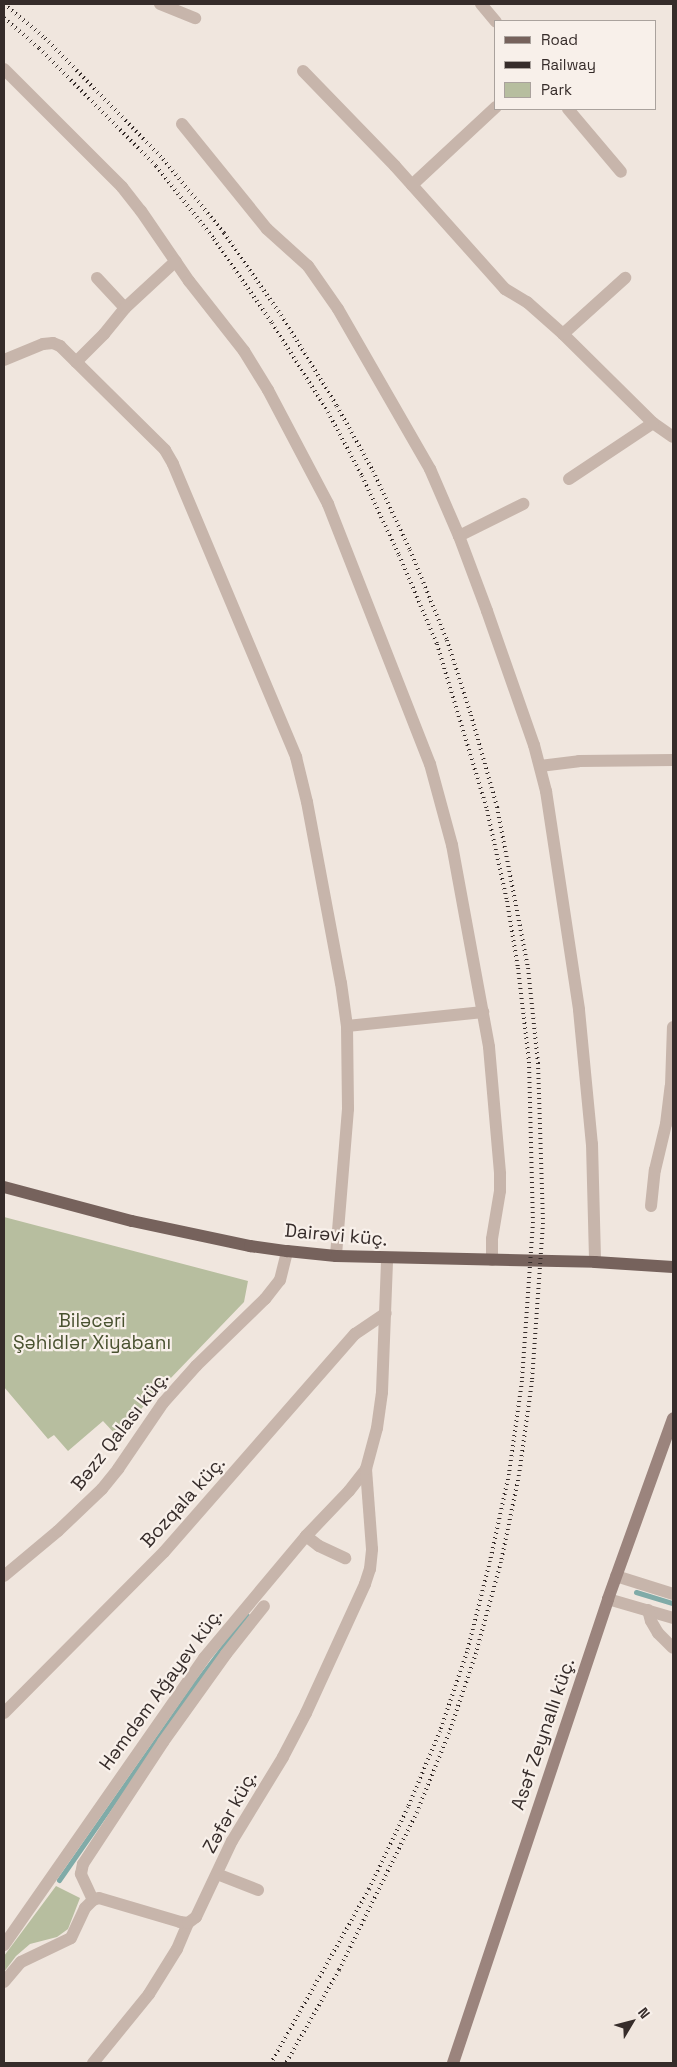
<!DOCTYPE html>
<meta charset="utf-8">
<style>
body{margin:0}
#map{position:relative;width:677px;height:2067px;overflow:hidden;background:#f0e6de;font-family:"Space Grotesk",sans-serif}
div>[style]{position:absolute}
.green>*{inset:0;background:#b7be9f}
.stream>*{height:5px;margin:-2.5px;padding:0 2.5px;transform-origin:2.5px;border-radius:2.5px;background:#80aba8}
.minor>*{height:12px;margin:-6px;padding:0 6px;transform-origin:6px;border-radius:6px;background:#c7b5ab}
.tertiary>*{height:12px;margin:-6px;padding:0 6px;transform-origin:6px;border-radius:6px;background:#c7b5ab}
.secondary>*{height:12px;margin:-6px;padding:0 6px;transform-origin:6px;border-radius:6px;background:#9b847d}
.primary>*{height:12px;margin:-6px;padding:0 6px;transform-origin:6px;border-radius:6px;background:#76625c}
.rail>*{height:4px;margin-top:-2px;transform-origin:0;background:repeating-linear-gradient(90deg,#362c2a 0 1px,transparent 0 5px)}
span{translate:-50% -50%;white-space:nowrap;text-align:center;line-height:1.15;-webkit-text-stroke:4.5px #f8f0ea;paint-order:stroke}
.street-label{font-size:19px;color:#362c2a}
.park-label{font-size:19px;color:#495230}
.frame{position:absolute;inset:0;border:5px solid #362c2a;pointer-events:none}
.legend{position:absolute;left:494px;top:20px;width:162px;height:90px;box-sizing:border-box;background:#f8f0ea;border:1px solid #aaa29d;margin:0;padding:6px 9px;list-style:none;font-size:15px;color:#362c2a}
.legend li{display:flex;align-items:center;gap:10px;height:25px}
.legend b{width:25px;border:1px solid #aaa29d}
.north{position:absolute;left:607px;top:1997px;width:50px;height:50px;-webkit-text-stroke:4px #f8f0ea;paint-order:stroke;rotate:53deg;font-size:14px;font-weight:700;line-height:20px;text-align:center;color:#362c2a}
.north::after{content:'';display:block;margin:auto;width:18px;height:22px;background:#362c2a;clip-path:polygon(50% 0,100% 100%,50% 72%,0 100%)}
</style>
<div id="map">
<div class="green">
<div style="clip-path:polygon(4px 1217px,248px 1281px,244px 1302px,116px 1435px,103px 1421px,68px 1451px,54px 1435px,48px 1439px,4px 1387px)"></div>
<div style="clip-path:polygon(56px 1886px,80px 1898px,68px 1929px,57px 1937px,30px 1944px,16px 1956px,4px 1972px,4px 1956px)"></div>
</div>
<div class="stream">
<div style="left:636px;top:1592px;width:39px;rotate:17deg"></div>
<div style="left:59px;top:1880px;width:239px;rotate:-55.2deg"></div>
<div style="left:195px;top:1684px;width:86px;rotate:-53deg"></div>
</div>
<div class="minor">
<div style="left:160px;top:4px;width:38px;rotate:22deg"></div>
<div style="left:481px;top:4px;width:23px;rotate:50deg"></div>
<div style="left:4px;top:69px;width:167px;rotate:45deg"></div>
<div style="left:122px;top:187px;width:31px;rotate:52deg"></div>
<div style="left:141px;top:211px;width:85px;rotate:55.6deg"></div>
<div style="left:189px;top:281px;width:89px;rotate:51.8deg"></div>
<div style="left:244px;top:351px;width:46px;rotate:58.4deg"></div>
<div style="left:268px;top:390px;width:129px;rotate:62.2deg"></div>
<div style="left:328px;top:504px;width:279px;rotate:68.6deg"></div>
<div style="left:430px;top:764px;width:84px;rotate:74.8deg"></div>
<div style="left:452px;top:845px;width:205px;rotate:79.6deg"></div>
<div style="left:489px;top:1047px;width:127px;rotate:85deg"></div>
<div style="left:500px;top:1174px;width:17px;rotate:90deg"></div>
<div style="left:500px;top:1191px;width:49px;rotate:99.5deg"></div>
<div style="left:492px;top:1239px;width:21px;rotate:90deg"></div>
<div style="left:303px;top:71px;width:132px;rotate:45.9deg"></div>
<div style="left:395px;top:166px;width:165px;rotate:48.2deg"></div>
<div style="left:505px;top:289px;width:26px;rotate:31deg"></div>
<div style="left:527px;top:302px;width:48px;rotate:41.6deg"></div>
<div style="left:563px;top:334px;width:127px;rotate:44.7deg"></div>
<div style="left:653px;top:423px;width:24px;rotate:35deg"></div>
<div style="left:568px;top:109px;width:82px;rotate:49.9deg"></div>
<div style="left:182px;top:124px;width:135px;rotate:51deg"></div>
<div style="left:267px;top:229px;width:55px;rotate:42.1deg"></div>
<div style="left:308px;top:266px;width:52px;rotate:55.1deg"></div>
<div style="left:338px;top:309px;width:185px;rotate:60.1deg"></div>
<div style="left:430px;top:469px;width:73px;rotate:66.6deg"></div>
<div style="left:459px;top:536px;width:80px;rotate:69.5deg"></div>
<div style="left:487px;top:611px;width:142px;rotate:70.7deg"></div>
<div style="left:534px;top:745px;width:48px;rotate:75.4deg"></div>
<div style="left:546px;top:791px;width:221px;rotate:81.4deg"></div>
<div style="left:579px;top:1010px;width:135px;rotate:84.5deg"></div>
<div style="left:592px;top:1144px;width:118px;rotate:88.5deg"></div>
<div style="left:412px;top:185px;width:115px;rotate:-42.9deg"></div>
<div style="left:97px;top:278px;width:41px;rotate:47deg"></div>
<div style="left:563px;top:334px;width:84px;rotate:-42.1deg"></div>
<div style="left:4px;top:360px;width:42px;rotate:-22.3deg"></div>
<div style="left:43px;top:344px;width:10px;rotate:-6deg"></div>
<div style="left:53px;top:343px;width:8px;rotate:23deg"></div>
<div style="left:60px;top:346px;width:148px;rotate:44.7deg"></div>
<div style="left:165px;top:450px;width:16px;rotate:60deg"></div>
<div style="left:173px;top:464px;width:318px;rotate:67.2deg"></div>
<div style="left:296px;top:757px;width:46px;rotate:76.3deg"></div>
<div style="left:307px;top:802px;width:184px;rotate:79.4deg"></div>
<div style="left:341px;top:983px;width:43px;rotate:82.1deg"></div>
<div style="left:347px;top:1026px;width:83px;rotate:89.3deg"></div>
<div style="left:348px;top:1109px;width:147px;rotate:94.7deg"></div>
<div style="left:76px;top:362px;width:40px;rotate:-45deg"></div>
<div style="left:104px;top:334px;width:33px;rotate:-51deg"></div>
<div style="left:125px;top:308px;width:69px;rotate:-42.7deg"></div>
<div style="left:569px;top:479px;width:101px;rotate:-33.7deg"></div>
<div style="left:459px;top:536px;width:72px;rotate:-26.6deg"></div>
<div style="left:540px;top:766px;width:39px;rotate:-7deg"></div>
<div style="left:579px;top:761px;width:94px;rotate:-0.6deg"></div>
<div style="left:347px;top:1026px;width:137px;rotate:-5.9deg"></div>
<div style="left:651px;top:1206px;width:36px;rotate:-84deg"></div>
<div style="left:655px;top:1170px;width:47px;rotate:-76.6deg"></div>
<div style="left:666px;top:1124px;width:38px;rotate:-83deg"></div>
<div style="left:671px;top:1086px;width:59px;rotate:-88.1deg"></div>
<div style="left:306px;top:1536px;width:16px;rotate:38deg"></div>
<div style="left:319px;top:1546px;width:29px;rotate:25deg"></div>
<div style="left:4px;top:1576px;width:70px;rotate:-39.8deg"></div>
<div style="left:58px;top:1531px;width:61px;rotate:-43.7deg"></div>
<div style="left:102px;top:1489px;width:26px;rotate:-51deg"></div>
<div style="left:118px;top:1469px;width:80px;rotate:-55.7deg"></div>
<div style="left:163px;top:1403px;width:50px;rotate:-48.3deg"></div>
<div style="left:196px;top:1366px;width:96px;rotate:-44.2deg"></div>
<div style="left:265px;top:1299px;width:24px;rotate:-52deg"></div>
<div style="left:280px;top:1280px;width:30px;rotate:-76deg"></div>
<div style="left:616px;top:1576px;width:60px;rotate:17.5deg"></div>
<div style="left:608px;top:1599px;width:68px;rotate:16.3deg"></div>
<div style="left:648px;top:1610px;width:11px;rotate:75deg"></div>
<div style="left:651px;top:1621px;width:14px;rotate:60deg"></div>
<div style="left:658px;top:1633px;width:21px;rotate:45deg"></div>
<div style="left:4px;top:1713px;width:227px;rotate:-45.2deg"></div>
<div style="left:164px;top:1552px;width:290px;rotate:-48.8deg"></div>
<div style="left:355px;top:1334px;width:37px;rotate:-34deg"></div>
<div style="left:217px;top:1874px;width:44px;rotate:21.3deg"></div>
<div style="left:93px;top:1900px;width:29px;rotate:-115deg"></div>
<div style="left:81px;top:1874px;width:10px;rotate:-79deg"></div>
<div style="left:83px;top:1864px;width:146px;rotate:-56.7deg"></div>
<div style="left:163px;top:1742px;width:108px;rotate:-54.4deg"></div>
<div style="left:226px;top:1654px;width:61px;rotate:-51.6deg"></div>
<div style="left:93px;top:2063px;width:89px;rotate:-50.9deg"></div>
<div style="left:149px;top:1994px;width:53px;rotate:-58.1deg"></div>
<div style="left:177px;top:1949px;width:28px;rotate:-67deg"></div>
</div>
<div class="tertiary">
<div style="left:4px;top:1945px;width:350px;rotate:-55.1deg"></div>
<div style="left:204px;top:1658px;width:159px;rotate:-50.1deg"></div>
<div style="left:306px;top:1536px;width:62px;rotate:-46.3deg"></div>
<div style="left:349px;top:1491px;width:28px;rotate:-52deg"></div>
<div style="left:4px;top:1982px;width:26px;rotate:-50deg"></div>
<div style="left:21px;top:1962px;width:55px;rotate:-25.6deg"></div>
<div style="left:71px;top:1938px;width:33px;rotate:-65deg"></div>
<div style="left:85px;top:1908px;width:11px;rotate:-45deg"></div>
<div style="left:93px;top:1900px;width:6px;rotate:-18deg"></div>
<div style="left:99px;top:1898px;width:84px;rotate:16.5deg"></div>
<div style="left:180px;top:1922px;width:8px;rotate:7deg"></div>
<div style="left:188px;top:1923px;width:10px;rotate:-37deg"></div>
<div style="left:196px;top:1917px;width:84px;rotate:-64.7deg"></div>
<div style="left:232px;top:1841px;width:98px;rotate:-58.7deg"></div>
<div style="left:283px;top:1757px;width:50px;rotate:-62.4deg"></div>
<div style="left:306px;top:1713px;width:142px;rotate:-65.4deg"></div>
<div style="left:365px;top:1584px;width:16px;rotate:-72deg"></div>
<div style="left:370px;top:1569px;width:20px;rotate:-84deg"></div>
<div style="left:372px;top:1549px;width:80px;rotate:-94.3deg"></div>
<div style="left:366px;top:1469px;width:42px;rotate:-75deg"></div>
<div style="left:377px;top:1428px;width:36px;rotate:-82deg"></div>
<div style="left:382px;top:1392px;width:133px;rotate:-87.8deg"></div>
</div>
<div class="secondary">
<div style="left:453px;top:2063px;width:489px;rotate:-71.5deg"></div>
<div style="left:608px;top:1599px;width:192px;rotate:-70.2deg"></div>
</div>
<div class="primary">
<div style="left:4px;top:1187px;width:132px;rotate:14.9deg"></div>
<div style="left:132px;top:1221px;width:121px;rotate:12deg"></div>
<div style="left:250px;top:1246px;width:37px;rotate:8deg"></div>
<div style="left:287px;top:1251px;width:49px;rotate:5.8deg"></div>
<div style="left:336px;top:1256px;width:259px;rotate:1.3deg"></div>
<div style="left:595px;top:1262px;width:78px;rotate:3.7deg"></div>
</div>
<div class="rail">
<div style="left:4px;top:4px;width:53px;rotate:39.7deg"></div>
<div style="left:45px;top:38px;width:169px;rotate:45.7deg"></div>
<div style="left:163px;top:159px;width:96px;rotate:50.5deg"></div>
<div style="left:224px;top:233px;width:100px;rotate:55.2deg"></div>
<div style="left:281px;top:315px;width:107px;rotate:58.4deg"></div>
<div style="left:337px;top:406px;width:74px;rotate:61deg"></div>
<div style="left:373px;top:471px;width:87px;rotate:64.9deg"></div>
<div style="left:410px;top:550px;width:97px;rotate:67.7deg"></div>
<div style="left:447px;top:640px;width:79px;rotate:72.3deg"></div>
<div style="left:471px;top:715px;width:96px;rotate:74.2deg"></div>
<div style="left:497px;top:807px;width:164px;rotate:79.1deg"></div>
<div style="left:528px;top:968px;width:96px;rotate:84deg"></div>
<div style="left:538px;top:1063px;width:160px;rotate:88.2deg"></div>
<div style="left:543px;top:1223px;width:158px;rotate:94deg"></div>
<div style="left:532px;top:1381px;width:95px;rotate:97.9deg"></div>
<div style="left:519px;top:1475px;width:89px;rotate:101.7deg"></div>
<div style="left:501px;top:1562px;width:94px;rotate:105.4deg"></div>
<div style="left:476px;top:1653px;width:84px;rotate:108.6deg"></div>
<div style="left:449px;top:1733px;width:85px;rotate:112.1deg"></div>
<div style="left:417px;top:1812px;width:176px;rotate:116.3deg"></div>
<div style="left:339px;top:1970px;width:107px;rotate:119.7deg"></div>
<div style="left:4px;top:18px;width:46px;rotate:40.6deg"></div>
<div style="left:39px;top:48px;width:166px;rotate:45.2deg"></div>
<div style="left:156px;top:166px;width:93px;rotate:51.5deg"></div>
<div style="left:214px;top:239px;width:102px;rotate:55.4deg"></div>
<div style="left:272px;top:323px;width:105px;rotate:57.8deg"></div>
<div style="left:328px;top:412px;width:72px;rotate:62deg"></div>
<div style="left:362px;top:476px;width:87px;rotate:64.9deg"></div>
<div style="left:399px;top:555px;width:97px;rotate:66.9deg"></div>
<div style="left:437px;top:644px;width:173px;rotate:73.2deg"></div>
<div style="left:487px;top:810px;width:93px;rotate:77.6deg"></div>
<div style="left:507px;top:901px;width:68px;rotate:80.7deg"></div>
<div style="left:518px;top:968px;width:95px;rotate:83.3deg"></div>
<div style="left:529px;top:1062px;width:160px;rotate:88.6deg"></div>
<div style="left:533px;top:1222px;width:159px;rotate:94deg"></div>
<div style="left:522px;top:1381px;width:94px;rotate:98deg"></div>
<div style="left:509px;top:1474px;width:89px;rotate:102.3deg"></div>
<div style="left:490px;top:1561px;width:94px;rotate:104.2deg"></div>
<div style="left:467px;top:1652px;width:83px;rotate:108.9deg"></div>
<div style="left:440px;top:1731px;width:82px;rotate:112.8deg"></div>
<div style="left:408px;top:1807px;width:91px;rotate:115.4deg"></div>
<div style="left:369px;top:1889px;width:200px;rotate:119.4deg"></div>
</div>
<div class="street-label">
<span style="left:336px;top:1235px;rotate:5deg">Dairəvi küç.</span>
<span style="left:120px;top:1431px;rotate:-52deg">Bəzz Qalası küç.</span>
<span style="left:183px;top:1502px;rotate:-48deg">Bozqala küç.</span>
<span style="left:161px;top:1689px;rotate:-54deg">Həmdəm Ağayev küç.</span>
<span style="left:543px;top:1734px;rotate:-71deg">Asəf Zeynallı küç.</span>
<span style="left:230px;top:1812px;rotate:-61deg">Zəfər küç.</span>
</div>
<div class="park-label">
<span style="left:92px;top:1332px">Biləcəri<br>Şəhidlər Xiyabanı</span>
</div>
<div class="frame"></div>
<ul class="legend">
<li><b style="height:6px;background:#76625c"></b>Road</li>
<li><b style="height:6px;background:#362c2a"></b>Railway</li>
<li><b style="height:14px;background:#b7be9f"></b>Park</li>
</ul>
<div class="north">N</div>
</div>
